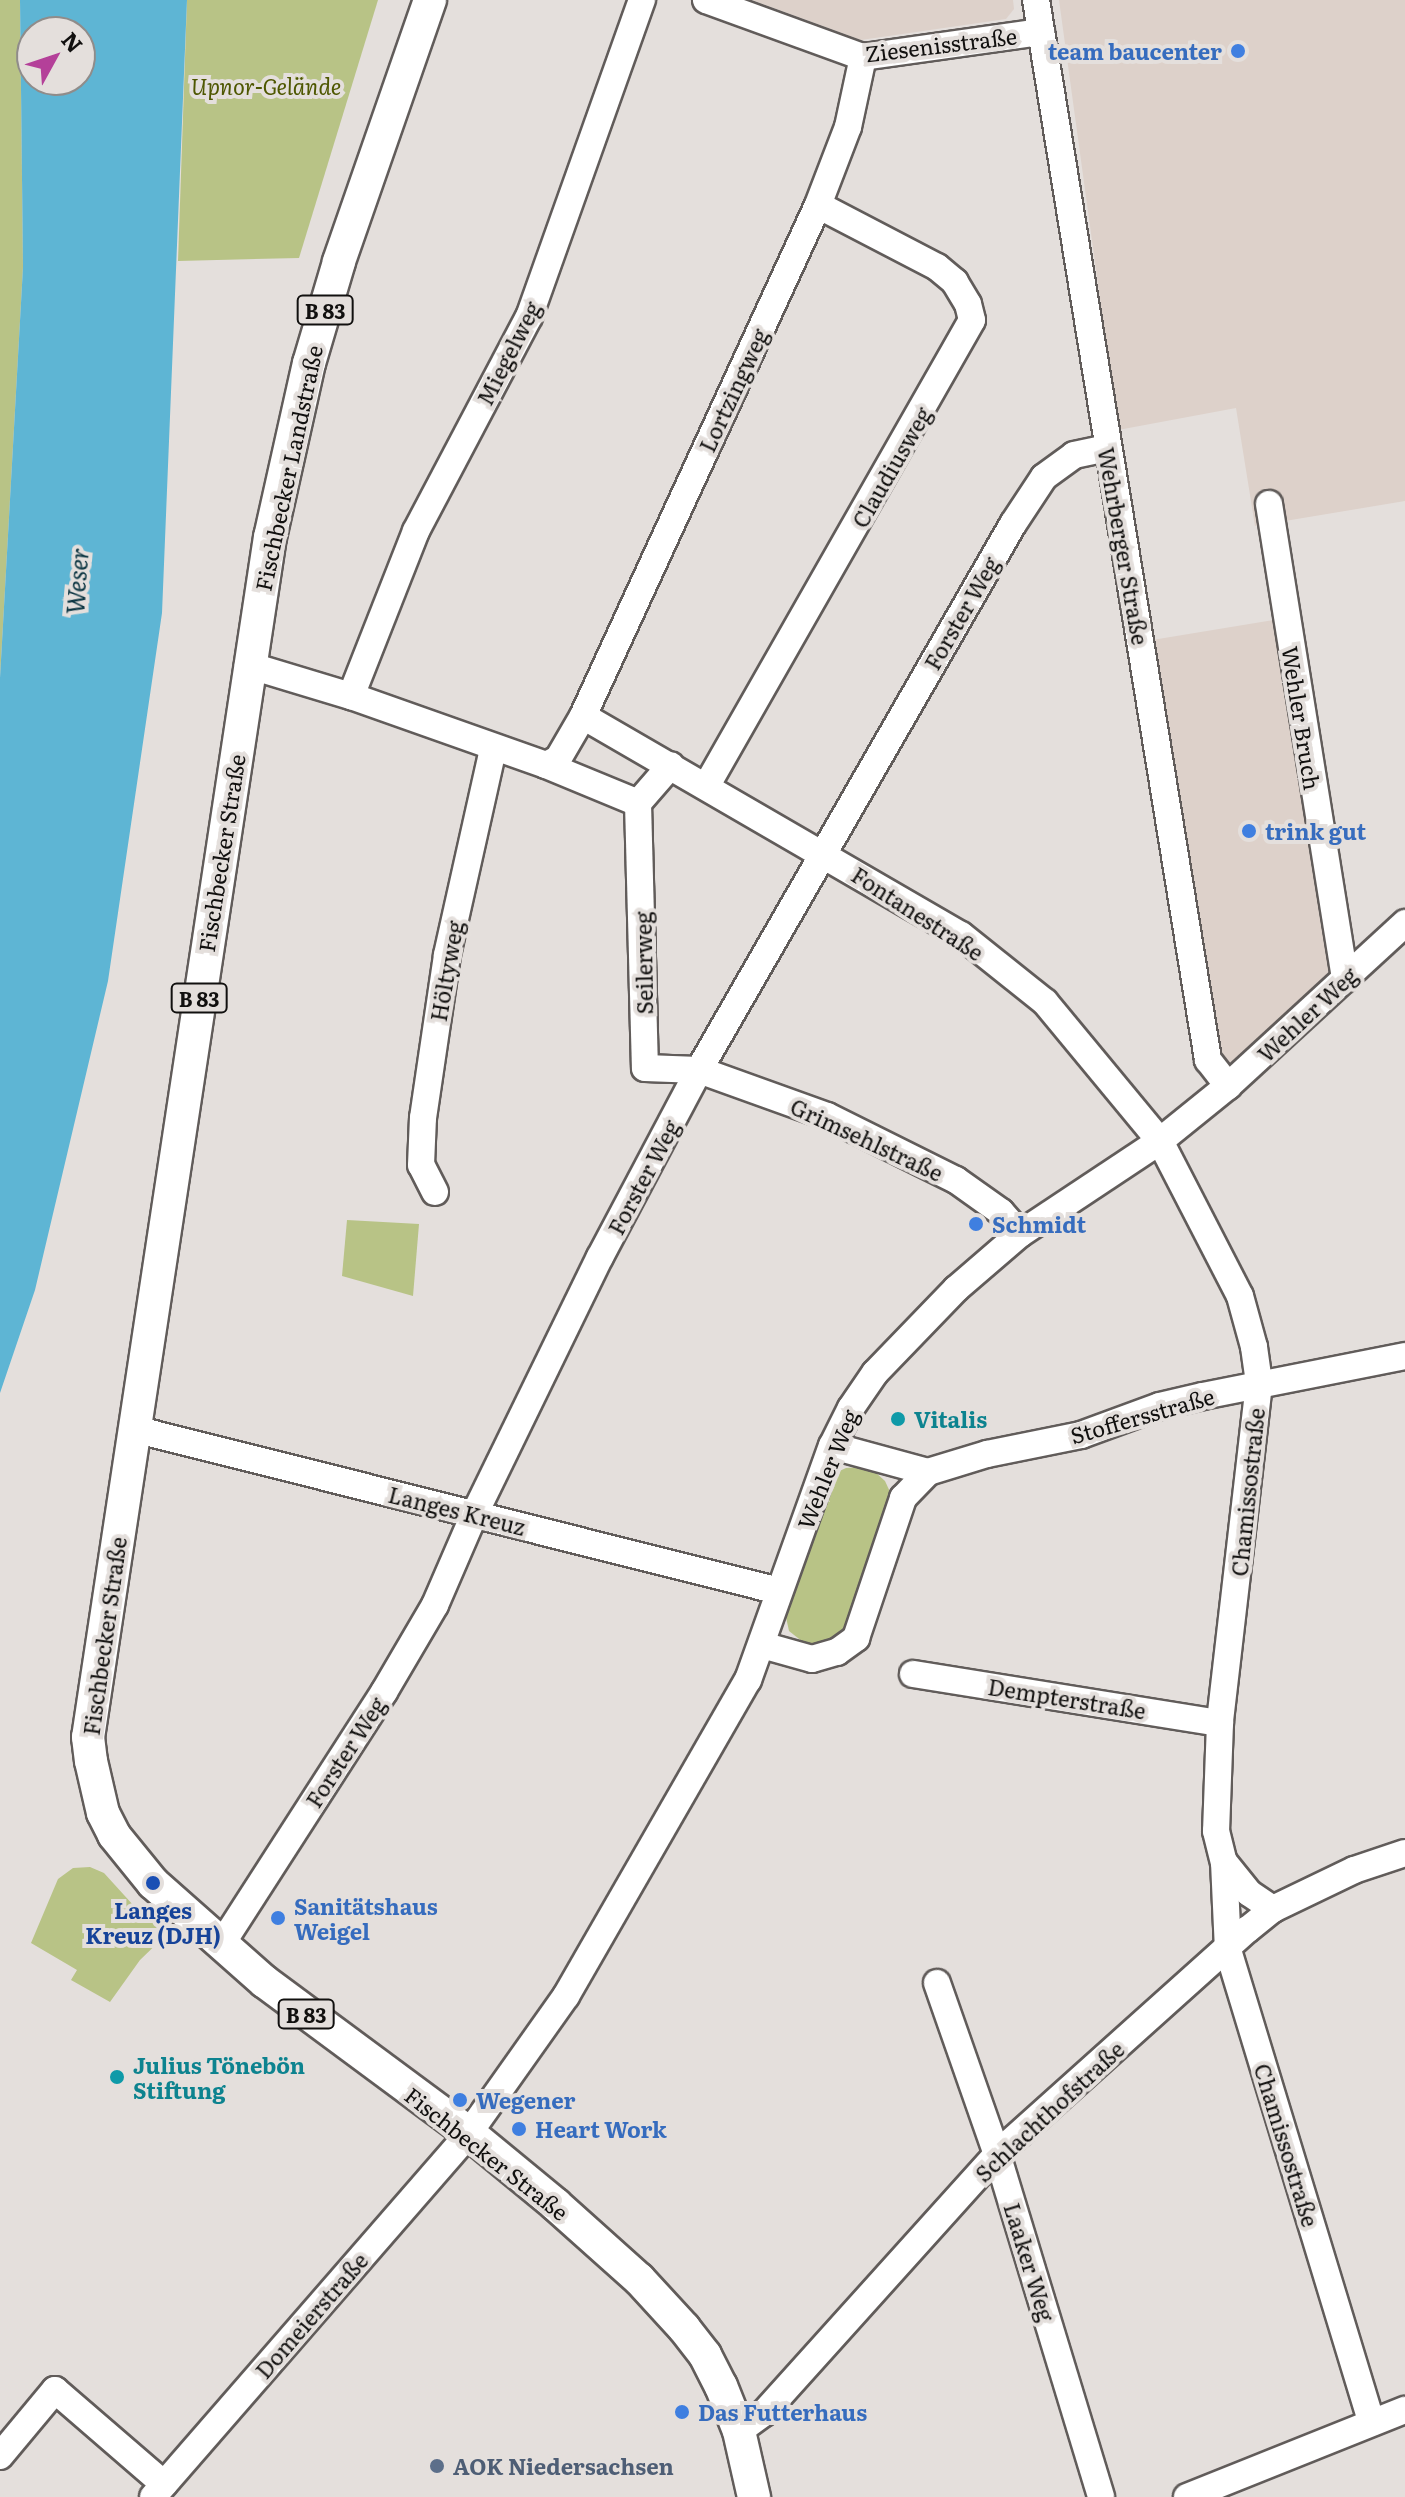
<!DOCTYPE html>
<meta charset="utf-8">
<style>
body{margin:0}
#map{position:relative;width:1405px;height:2497px;overflow:hidden;background:#e4dfdc;font-family:Literata,serif}
div>[style]{position:absolute}
.built>*{inset:0;background:#ddd1ca}
.green>*{inset:0;background:#b8c386}
.water>*{inset:0;background:#5eb5d4}
.roads{filter:drop-shadow(2px 0 #615c5a) drop-shadow(-2px 0 #615c5a) drop-shadow(0 2px #615c5a) drop-shadow(0 -2px #615c5a)}
.minor>*{height:26px;margin:-13px;padding:0 13px;transform-origin:13px;border-radius:13px;background:#fff}
.major>*{height:32px;margin:-16px;padding:0 16px;transform-origin:16px;border-radius:16px;background:#fff}
.dots>*{width:22px;height:22px;translate:-50% -50%;box-sizing:border-box;border:4px solid #e4dfdc;border-radius:50%}
span{translate:-50% -50%;white-space:nowrap;text-align:center;line-height:1.15;-webkit-text-stroke:8px #e4dfdc;paint-order:stroke}
.shield-label span{padding:2px 6px;background:#e4dfdc;border:2px solid;border-radius:6px;-webkit-text-stroke-width:0}
.shield-label{font-size:20px;color:#11100f;font-weight:700}
.street-label{font-size:22px;color:#11100f}
.shop-label{font-size:22px;color:#366cbe;font-weight:700}
.right{translate:-100% -50%;text-align:right}
.left{translate:0 -50%;text-align:left}
.park-label{font-size:22px;color:#4e5700;font-style:italic}
.culture-label{font-size:22px;color:#0d838f;font-weight:700}
.transit-label{font-size:22px;color:#164399;font-weight:700}
.service-label{font-size:22px;color:#4e5e75;font-weight:700}
.water-label{font-size:24px;color:#0a3441;font-style:italic}
.north{position:absolute;left:16px;top:16px;width:80px;height:80px;box-sizing:border-box;background:#e4dfdc;border:2px solid #908c8a;border-radius:50%;rotate:50deg;font-size:22px;font-weight:700;line-height:32px;text-align:center;color:#11100f}
.north::after{content:'';display:block;margin:auto;width:28px;height:36px;background:#b44099;clip-path:polygon(50% 0,100% 100%,50% 72%,0 100%)}
</style>
<div id="map">
<div class="built">
<div style="clip-path:polygon(752px 0,1013px 0,1014px 9px,1006px 19px,861px 40px)"></div>
<div style="clip-path:polygon(1059px 0,1405px 0,1405px 501px,1255px 526px,1236px 408px,1118px 430px)"></div>
<div style="clip-path:polygon(1285px 618px,1345px 979px,1228px 1086px,1208px 1060px,1140px 642px)"></div>
</div>
<div class="green">
<div style="clip-path:polygon(0 0,20px 0,23px 267px,0 678px)"></div>
<div style="clip-path:polygon(187px 0,378px 0,299px 258px,178px 261px)"></div>
<div style="clip-path:polygon(347px 1220px,419px 1224px,413px 1296px,342px 1276px)"></div>
<div style="clip-path:polygon(861px 1467px,874px 1471px,885px 1481px,891px 1494px,848px 1633px,837px 1643px,808px 1646px,789px 1631px,784px 1608px,833px 1474px,846px 1468px)"></div>
<div style="clip-path:polygon(90px 1867px,104px 1873px,134px 1906px,169px 1932px,140px 1960px,110px 2002px,71px 1980px,77px 1970px,31px 1943px,58px 1879px,73px 1868px)"></div>
</div>
<div class="water">
<div style="clip-path:polygon(evenodd,20px 0,187px 0,162px 613px,108px 981px,35px 1290px,0 1393px,0 678px,23px 267px,20px 0,32px 32px,80px 32px,80px 80px,32px 80px,32px 32px)"></div>
</div>
<div class="roads">
<div class="minor">
<div style="left:706px;top:0;width:167px;rotate:20deg"></div>
<div style="left:863px;top:57px;width:180px;rotate:-8deg"></div>
<div style="left:1036px;top:0;width:1074px;rotate:80.78deg"></div>
<div style="left:1208px;top:1060px;width:33px;rotate:52deg"></div>
<div style="left:1269px;top:504px;width:481px;rotate:80.9deg"></div>
<div style="left:248px;top:665px;width:108px;rotate:16.8deg"></div>
<div style="left:351px;top:696px;width:207px;rotate:19.5deg"></div>
<div style="left:546px;top:765px;width:13px;rotate:-27deg"></div>
<div style="left:558px;top:759px;width:50px;rotate:-59.8deg"></div>
<div style="left:583px;top:716px;width:562px;rotate:-65.3deg"></div>
<div style="left:818px;top:205px;width:84px;rotate:-69deg"></div>
<div style="left:848px;top:127px;width:72px;rotate:-77.9deg"></div>
<div style="left:351px;top:696px;width:177px;rotate:-68.5deg"></div>
<div style="left:416px;top:531px;width:242px;rotate:-62.2deg"></div>
<div style="left:529px;top:317px;width:337px;rotate:-70.4deg"></div>
<div style="left:583px;top:716px;width:437px;rotate:30.1deg"></div>
<div style="left:961px;top:935px;width:107px;rotate:38.6deg"></div>
<div style="left:1045px;top:1002px;width:180px;rotate:50.4deg"></div>
<div style="left:1160px;top:1141px;width:174px;rotate:62.7deg"></div>
<div style="left:1240px;top:1296px;width:53px;rotate:74.6deg"></div>
<div style="left:1254px;top:1347px;width:37px;rotate:82deg"></div>
<div style="left:1259px;top:1384px;width:341px;rotate:96.6deg"></div>
<div style="left:1220px;top:1723px;width:108px;rotate:92.1deg"></div>
<div style="left:1216px;top:1831px;width:32px;rotate:76deg"></div>
<div style="left:1224px;top:1862px;width:88px;rotate:87.4deg"></div>
<div style="left:1228px;top:1950px;width:494px;rotate:73.1deg"></div>
<div style="left:546px;top:765px;width:100px;rotate:22.4deg"></div>
<div style="left:638px;top:803px;width:50px;rotate:-49deg"></div>
<div style="left:707px;top:785px;width:535px;rotate:-60.32deg"></div>
<div style="left:972px;top:320px;width:16px;rotate:-104deg"></div>
<div style="left:968px;top:304px;width:26px;rotate:-121deg"></div>
<div style="left:955px;top:282px;width:23px;rotate:-140deg"></div>
<div style="left:937px;top:267px;width:134px;rotate:-152.5deg"></div>
<div style="left:638px;top:803px;width:265px;rotate:88.5deg"></div>
<div style="left:645px;top:1068px;width:54px;rotate:2.1deg"></div>
<div style="left:699px;top:1070px;width:136px;rotate:19.8deg"></div>
<div style="left:827px;top:1116px;width:144px;rotate:26.4deg"></div>
<div style="left:956px;top:1180px;width:55px;rotate:35.4deg"></div>
<div style="left:1001px;top:1212px;width:29px;rotate:49deg"></div>
<div style="left:435px;top:1192px;width:30px;rotate:-117deg"></div>
<div style="left:421px;top:1165px;width:47px;rotate:-87.6deg"></div>
<div style="left:423px;top:1118px;width:165px;rotate:-81.6deg"></div>
<div style="left:447px;top:955px;width:211px;rotate:-77.4deg"></div>
<div style="left:134px;top:1429px;width:665px;rotate:14.1deg"></div>
<div style="left:928px;top:1472px;width:62px;rotate:-17deg"></div>
<div style="left:987px;top:1454px;width:96px;rotate:-11.4deg"></div>
<div style="left:1081px;top:1435px;width:84px;rotate:-20.2deg"></div>
<div style="left:1160px;top:1406px;width:44px;rotate:-13.1deg"></div>
<div style="left:1203px;top:1396px;width:206px;rotate:-11.2deg"></div>
<div style="left:762px;top:1645px;width:52px;rotate:15.6deg"></div>
<div style="left:812px;top:1659px;width:26px;rotate:-16deg"></div>
<div style="left:837px;top:1652px;width:24px;rotate:-36deg"></div>
<div style="left:856px;top:1638px;width:148px;rotate:-71.4deg"></div>
<div style="left:903px;top:1498px;width:36px;rotate:-46deg"></div>
<div style="left:928px;top:1472px;width:99px;rotate:-164.8deg"></div>
<div style="left:913px;top:1674px;width:311px;rotate:9.1deg"></div>
<div style="left:1224px;top:1862px;width:40px;rotate:51deg"></div>
<div style="left:1249px;top:1893px;width:29px;rotate:34deg"></div>
<div style="left:221px;top:1945px;width:301px;rotate:-57.2deg"></div>
<div style="left:384px;top:1692px;width:101px;rotate:-59.6deg"></div>
<div style="left:435px;top:1605px;width:98px;rotate:-66.6deg"></div>
<div style="left:474px;top:1515px;width:287px;rotate:-64deg"></div>
<div style="left:600px;top:1257px;width:212px;rotate:-62.1deg"></div>
<div style="left:699px;top:1070px;width:630px;rotate:-60.1deg"></div>
<div style="left:1013px;top:524px;width:56px;rotate:-56.6deg"></div>
<div style="left:1044px;top:477px;width:37px;rotate:-36deg"></div>
<div style="left:1074px;top:455px;width:34px;rotate:-12deg"></div>
<div style="left:937px;top:1983px;width:181px;rotate:70.7deg"></div>
<div style="left:997px;top:2154px;width:358px;rotate:73.1deg"></div>
<div style="left:739px;top:2431px;width:31px;rotate:-36deg"></div>
<div style="left:764px;top:2413px;width:348px;rotate:-48deg"></div>
<div style="left:997px;top:2154px;width:336px;rotate:-41.9deg"></div>
<div style="left:1247px;top:1930px;width:33px;rotate:-39deg"></div>
<div style="left:1273px;top:1909px;width:90px;rotate:-25.7deg"></div>
<div style="left:1354px;top:1870px;width:54px;rotate:-18.4deg"></div>
<div style="left:0;top:2456px;width:86px;rotate:-50.2deg"></div>
<div style="left:55px;top:2390px;width:144px;rotate:40.8deg"></div>
<div style="left:153px;top:2497px;width:482px;rotate:-49deg"></div>
<div style="left:469px;top:2133px;width:168px;rotate:-54.7deg"></div>
<div style="left:566px;top:1996px;width:365px;rotate:-60.1deg"></div>
<div style="left:748px;top:1680px;width:249px;rotate:-70.3deg"></div>
<div style="left:832px;top:1446px;width:42px;rotate:-63.4deg"></div>
<div style="left:851px;top:1408px;width:42px;rotate:-55.6deg"></div>
<div style="left:875px;top:1373px;width:117px;rotate:-46deg"></div>
<div style="left:956px;top:1289px;width:84px;rotate:-40.7deg"></div>
<div style="left:1020px;top:1234px;width:168px;rotate:-33.6deg"></div>
<div style="left:1160px;top:1141px;width:87px;rotate:-39deg"></div>
<div style="left:1228px;top:1086px;width:241px;rotate:-42.6deg"></div>
<div style="left:1187px;top:2497px;width:235px;rotate:-21.8deg"></div>
</div>
<div class="major">
<div style="left:430px;top:0;width:277px;rotate:109.2deg"></div>
<div style="left:339px;top:262px;width:105px;rotate:106.5deg"></div>
<div style="left:309px;top:363px;width:178px;rotate:102.6deg"></div>
<div style="left:270px;top:537px;width:1214px;rotate:98.62deg"></div>
<div style="left:88px;top:1737px;width:24px;rotate:83deg"></div>
<div style="left:91px;top:1761px;width:53px;rotate:77deg"></div>
<div style="left:103px;top:1813px;width:25px;rotate:63deg"></div>
<div style="left:114px;top:1835px;width:62px;rotate:50.9deg"></div>
<div style="left:153px;top:1883px;width:149px;rotate:41.5deg"></div>
<div style="left:265px;top:1982px;width:254px;rotate:36.5deg"></div>
<div style="left:469px;top:2133px;width:112px;rotate:39.5deg"></div>
<div style="left:555px;top:2204px;width:113px;rotate:41.8deg"></div>
<div style="left:639px;top:2279px;width:67px;rotate:47.4deg"></div>
<div style="left:684px;top:2328px;width:34px;rotate:52deg"></div>
<div style="left:705px;top:2355px;width:35px;rotate:63deg"></div>
<div style="left:721px;top:2386px;width:48px;rotate:68.2deg"></div>
<div style="left:739px;top:2431px;width:68px;rotate:77.2deg"></div>
</div>
</div>
<div class="dots">
<div style="left:1238px;top:51px;background:#3f7fe0"></div>
<div style="left:1249px;top:831px;background:#3f7fe0"></div>
<div style="left:976px;top:1224px;background:#3f7fe0"></div>
<div style="left:898px;top:1419px;background:#0f9aa8"></div>
<div style="left:153px;top:1883px;background:#1a4fb4"></div>
<div style="left:278px;top:1918px;background:#3f7fe0"></div>
<div style="left:117px;top:2077px;background:#0f9aa8"></div>
<div style="left:460px;top:2100px;background:#3f7fe0"></div>
<div style="left:519px;top:2129px;background:#3f7fe0"></div>
<div style="left:682px;top:2412px;background:#3f7fe0"></div>
<div style="left:437px;top:2466px;background:#5c6f8a"></div>
</div>
<div class="shield-label">
<span style="left:325px;top:310px">B 83</span>
<span style="left:199px;top:998px">B 83</span>
<span style="left:306px;top:2014px">B 83</span>
</div>
<div class="street-label">
<span style="left:941px;top:44px;rotate:-7deg">Ziesenisstraße</span>
<span style="left:508px;top:353px;rotate:-63deg">Miegelweg</span>
<span style="left:733px;top:390px;rotate:-65deg">Lortzingweg</span>
<span style="left:891px;top:467px;rotate:-60deg">Claudiusweg</span>
<span style="left:288px;top:468px;rotate:-78deg">Fischbecker Landstraße</span>
<span style="left:1124px;top:546px;rotate:80deg">Wehrberger Straße</span>
<span style="left:961px;top:613px;rotate:-60deg">Forster Weg</span>
<span style="left:1302px;top:718px;rotate:81deg">Wehler Bruch</span>
<span style="left:221px;top:853px;rotate:-81deg">Fischbecker Straße</span>
<span style="left:918px;top:913px;rotate:33deg">Fontanestraße</span>
<span style="left:643px;top:963px;rotate:-91deg">Seilerweg</span>
<span style="left:446px;top:971px;rotate:-80deg">Höltyweg</span>
<span style="left:1307px;top:1014px;rotate:-43deg">Wehler Weg</span>
<span style="left:867px;top:1139px;rotate:25deg">Grimsehlstraße</span>
<span style="left:643px;top:1177px;rotate:-62deg">Forster Weg</span>
<span style="left:1142px;top:1415px;rotate:-16deg">Stoffersstraße</span>
<span style="left:827px;top:1469px;rotate:-68deg">Wehler Weg</span>
<span style="left:1247px;top:1492px;rotate:-84deg">Chamissostraße</span>
<span style="left:457px;top:1510px;rotate:14deg">Langes Kreuz</span>
<span style="left:104px;top:1636px;rotate:-82deg">Fischbecker Straße</span>
<span style="left:1067px;top:1698px;rotate:9deg">Dempterstraße</span>
<span style="left:345px;top:1752px;rotate:-57deg">Forster Weg</span>
<span style="left:1049px;top:2111px;rotate:-43deg">Schlachthofstraße</span>
<span style="left:1287px;top:2145px;rotate:73deg">Chamissostraße</span>
<span style="left:487px;top:2153px;rotate:38deg">Fischbecker Straße</span>
<span style="left:1030px;top:2262px;rotate:73deg">Laaker Weg</span>
<span style="left:311px;top:2315px;rotate:-49deg">Domeierstraße</span>
</div>
<div class="shop-label">
<span class="right" style="left:1222px;top:51px">team baucenter</span>
<span class="left" style="left:1265px;top:831px">trink gut</span>
<span class="left" style="left:992px;top:1224px">Schmidt</span>
<span class="left" style="left:294px;top:1918px">Sanitätshaus<br>Weigel</span>
<span class="left" style="left:476px;top:2100px">Wegener</span>
<span class="left" style="left:535px;top:2129px">Heart Work</span>
<span class="left" style="left:698px;top:2412px">Das Futterhaus</span>
</div>
<div class="park-label">
<span style="left:266px;top:86px">Upnor-Gelände</span>
</div>
<div class="culture-label">
<span class="left" style="left:914px;top:1419px">Vitalis</span>
<span class="left" style="left:133px;top:2077px">Julius Tönebön<br>Stiftung</span>
</div>
<div class="transit-label">
<span style="left:153px;top:1922px">Langes<br>Kreuz (DJH)</span>
</div>
<div class="service-label">
<span class="left" style="left:453px;top:2466px">AOK Niedersachsen</span>
</div>
<div class="water-label">
<span style="left:76px;top:581px;rotate:-85deg">Weser</span>
</div>
<div class="north">N</div>
</div>
